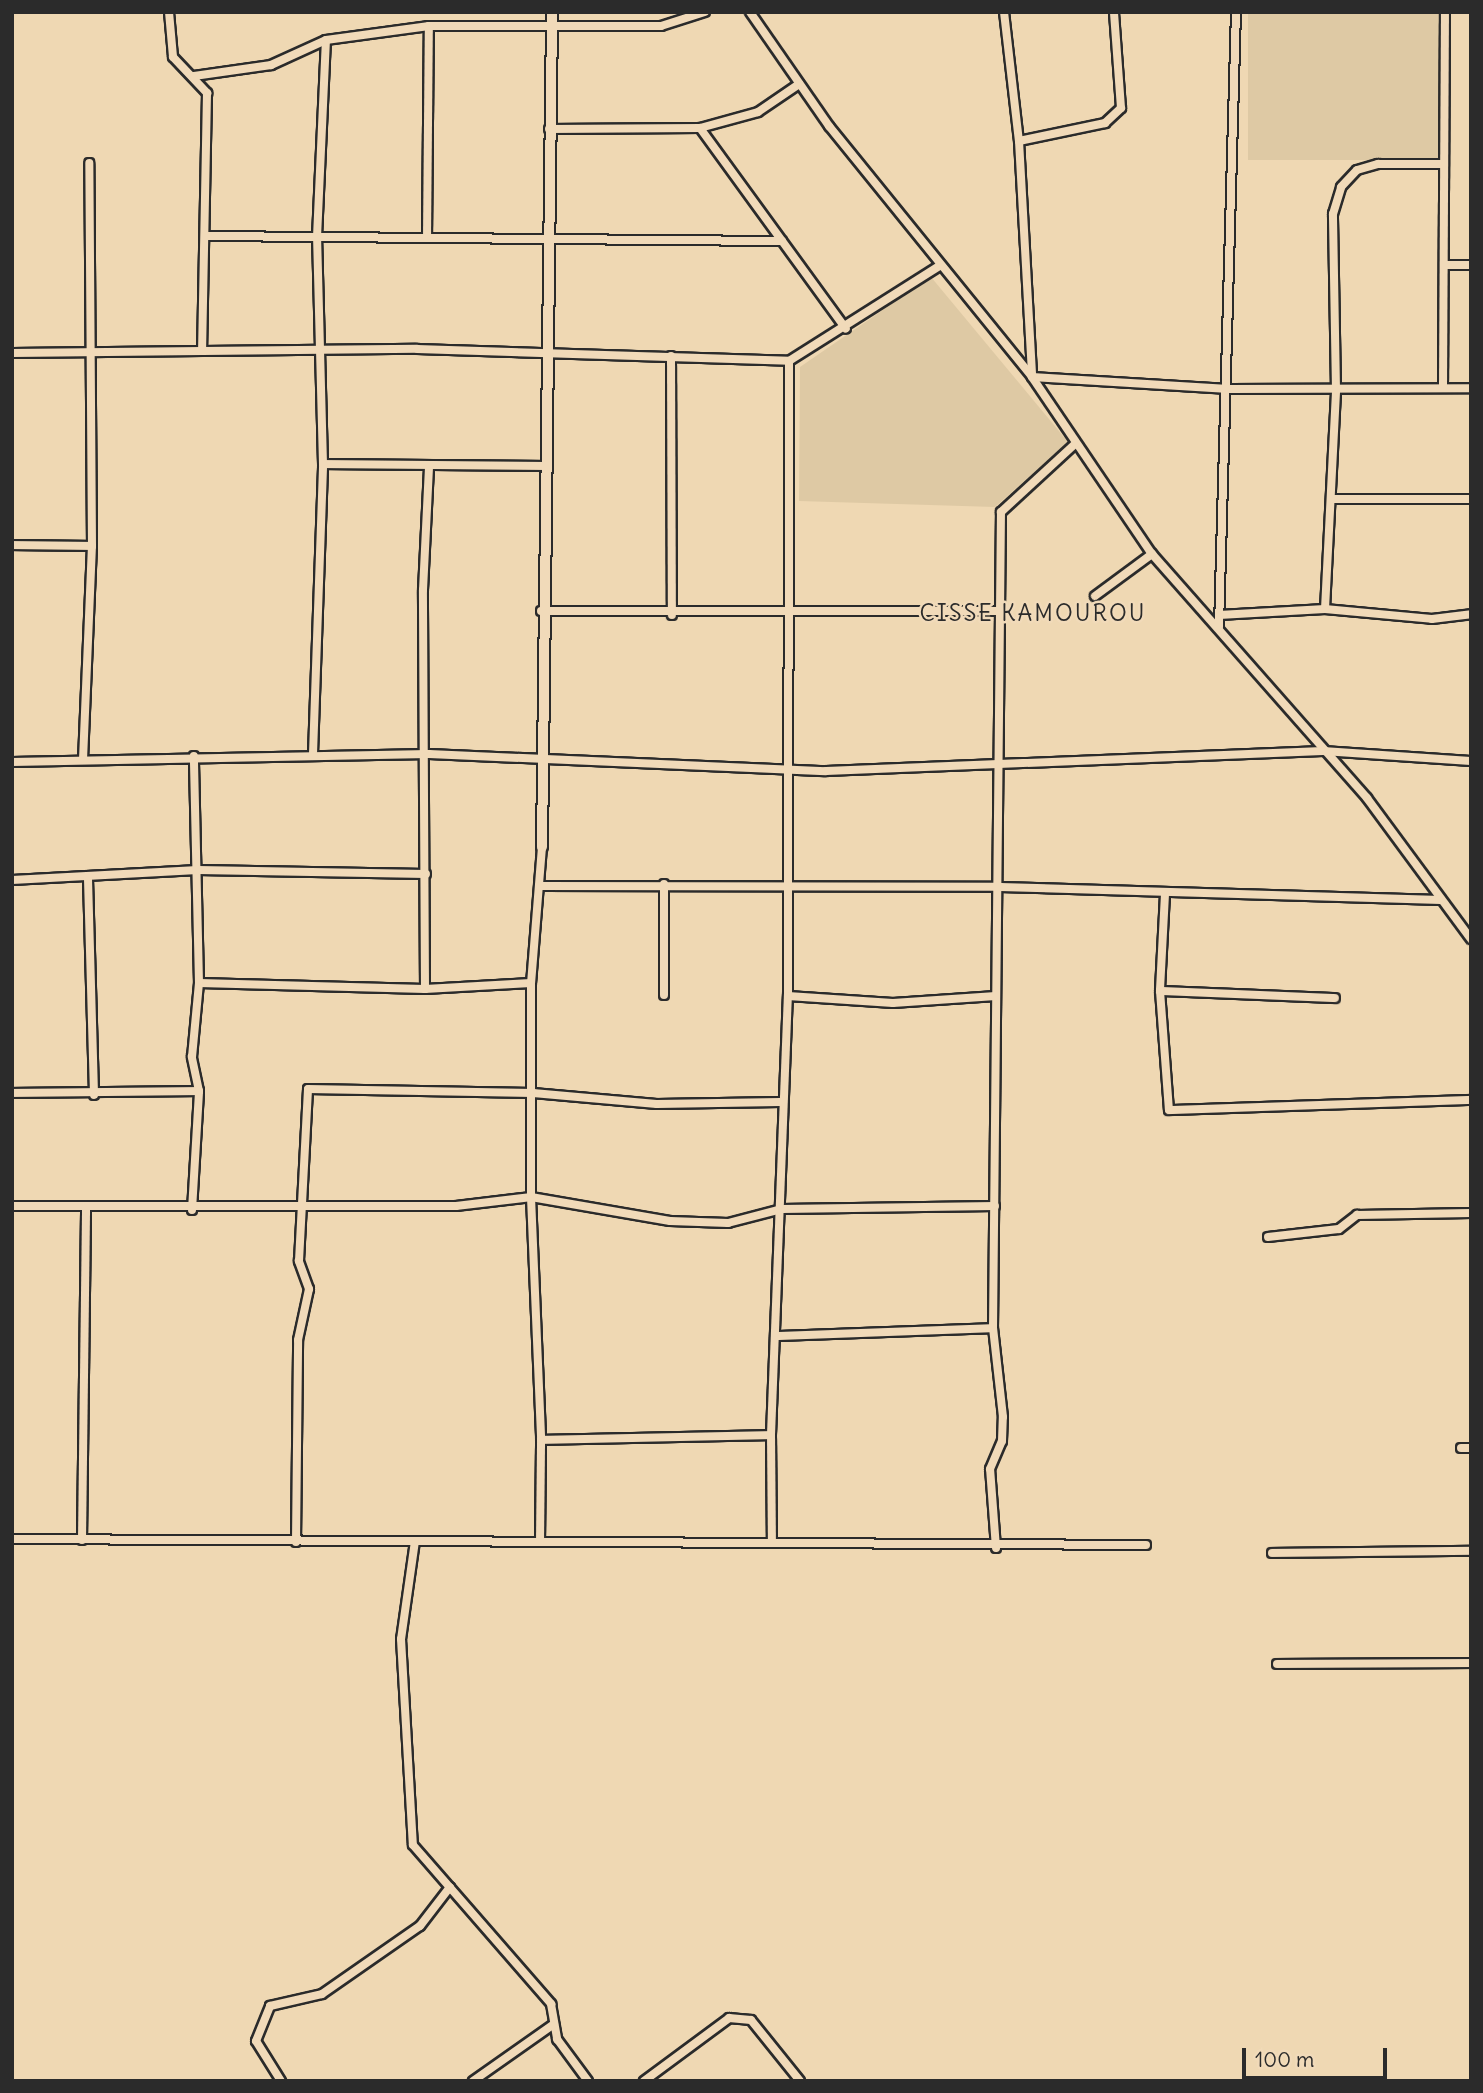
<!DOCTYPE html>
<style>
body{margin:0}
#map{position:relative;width:1483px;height:2093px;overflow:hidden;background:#efd8b3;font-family:Delius,sans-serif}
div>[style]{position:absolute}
.built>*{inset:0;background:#dec9a4;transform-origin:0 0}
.roads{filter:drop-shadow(2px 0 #2b2b2b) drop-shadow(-2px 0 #2b2b2b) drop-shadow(0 2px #2b2b2b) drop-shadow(0 -2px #2b2b2b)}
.minor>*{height:8px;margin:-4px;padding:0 4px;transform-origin:4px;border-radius:4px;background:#f1dab9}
.tertiary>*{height:10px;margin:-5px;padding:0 5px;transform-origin:5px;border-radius:5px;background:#f1dab9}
span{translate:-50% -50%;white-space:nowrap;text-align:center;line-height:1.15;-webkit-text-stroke:5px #f1dab9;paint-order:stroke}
.quarter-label{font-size:23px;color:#2b2b2b;letter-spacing:2px}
.frame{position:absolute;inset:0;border:14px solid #2b2b2b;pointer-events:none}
.scale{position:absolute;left:1242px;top:2048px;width:145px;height:32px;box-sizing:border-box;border:4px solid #2b2b2b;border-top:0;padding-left:9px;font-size:21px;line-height:24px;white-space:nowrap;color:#2b2b2b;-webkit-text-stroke:5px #f1dab9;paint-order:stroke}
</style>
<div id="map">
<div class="built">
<div style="left:1248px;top:12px;width:194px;height:148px"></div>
<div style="clip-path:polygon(931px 277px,1068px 442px,995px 507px,799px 501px,800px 367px)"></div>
</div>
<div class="roads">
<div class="minor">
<div style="left:169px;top:12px;width:45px;rotate:84.9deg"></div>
<div style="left:173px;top:57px;width:50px;rotate:46.6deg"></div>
<div style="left:207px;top:93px;width:258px;rotate:91.1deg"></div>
<div style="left:750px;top:12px;width:139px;rotate:55.3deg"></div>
<div style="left:829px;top:126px;width:323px;rotate:51deg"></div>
<div style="left:1032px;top:377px;width:214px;rotate:55.9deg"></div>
<div style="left:1152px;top:554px;width:325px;rotate:48.6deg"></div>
<div style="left:1367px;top:798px;width:175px;rotate:53.6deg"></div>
<div style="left:1004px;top:12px;width:130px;rotate:83.4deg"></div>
<div style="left:1019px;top:141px;width:236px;rotate:86.8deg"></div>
<div style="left:194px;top:76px;width:78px;rotate:-8.1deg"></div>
<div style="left:271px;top:65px;width:60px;rotate:-24.4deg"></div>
<div style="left:326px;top:40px;width:104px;rotate:-7.7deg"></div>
<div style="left:429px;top:26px;width:232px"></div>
<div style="left:661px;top:26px;width:46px;rotate:-17.7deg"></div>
<div style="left:700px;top:128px;width:248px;rotate:54deg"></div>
<div style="left:549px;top:129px;width:151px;rotate:-0.4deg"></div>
<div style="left:700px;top:128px;width:60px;rotate:-15.4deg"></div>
<div style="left:758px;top:112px;width:50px;rotate:-34.3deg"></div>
<div style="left:1019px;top:141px;width:88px;rotate:-11.8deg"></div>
<div style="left:1105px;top:123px;width:22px;rotate:-43deg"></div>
<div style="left:1121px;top:108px;width:96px;rotate:-94.2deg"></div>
<div style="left:205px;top:236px;width:577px;rotate:0.5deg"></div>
<div style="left:427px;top:238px;width:212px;rotate:-89.5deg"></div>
<div style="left:1445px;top:265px;width:26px"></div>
<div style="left:12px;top:353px;width:405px;rotate:-0.6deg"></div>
<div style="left:417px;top:349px;width:372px;rotate:1.8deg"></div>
<div style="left:789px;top:361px;width:178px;rotate:-32.3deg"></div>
<div style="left:671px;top:356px;width:259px;rotate:89.8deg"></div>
<div style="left:789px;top:361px;width:635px;rotate:90.09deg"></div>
<div style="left:788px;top:996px;width:105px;rotate:3.8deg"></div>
<div style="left:893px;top:1003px;width:103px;rotate:-3.9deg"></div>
<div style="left:1032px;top:377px;width:197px;rotate:3.5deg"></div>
<div style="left:1229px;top:389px;width:242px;rotate:-0.2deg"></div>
<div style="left:1443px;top:388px;width:376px;rotate:-89.7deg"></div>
<div style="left:323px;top:464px;width:221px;rotate:0.5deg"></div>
<div style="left:1332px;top:499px;width:139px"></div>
<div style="left:12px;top:545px;width:80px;rotate:0.7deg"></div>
<div style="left:1095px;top:596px;width:71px;rotate:-36.4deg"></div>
<div style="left:1325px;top:609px;width:219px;rotate:-87.1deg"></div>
<div style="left:1336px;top:390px;width:176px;rotate:-91deg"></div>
<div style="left:1333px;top:214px;width:28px;rotate:-73deg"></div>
<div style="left:1341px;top:187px;width:23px;rotate:-47deg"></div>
<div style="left:1357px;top:170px;width:22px;rotate:-16deg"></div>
<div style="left:1378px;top:164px;width:64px"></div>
<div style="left:541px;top:611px;width:460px"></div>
<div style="left:1219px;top:615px;width:106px;rotate:-3.2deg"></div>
<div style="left:1325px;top:609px;width:107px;rotate:5.3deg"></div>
<div style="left:1432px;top:619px;width:39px;rotate:-7deg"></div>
<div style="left:1219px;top:627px;width:615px;rotate:-88.42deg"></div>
<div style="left:313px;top:754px;width:290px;rotate:-88deg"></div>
<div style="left:323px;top:464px;width:227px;rotate:-91.5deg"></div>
<div style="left:317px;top:237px;width:197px;rotate:-87.4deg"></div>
<div style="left:83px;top:760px;width:214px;rotate:-87.6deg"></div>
<div style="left:92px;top:546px;width:383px;rotate:-90.4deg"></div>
<div style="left:12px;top:762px;width:417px;rotate:-1.1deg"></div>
<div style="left:429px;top:754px;width:397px;rotate:2.5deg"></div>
<div style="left:826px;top:771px;width:497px;rotate:-2.3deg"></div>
<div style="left:1323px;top:751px;width:148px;rotate:3.9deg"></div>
<div style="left:542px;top:847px;width:136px;rotate:94.6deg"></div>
<div style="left:531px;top:983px;width:214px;rotate:90deg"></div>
<div style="left:531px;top:1197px;width:243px;rotate:87.6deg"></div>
<div style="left:541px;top:1440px;width:230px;rotate:-1.2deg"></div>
<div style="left:771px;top:1435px;width:107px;rotate:89.5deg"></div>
<div style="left:88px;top:879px;width:216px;rotate:88.4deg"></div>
<div style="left:12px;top:880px;width:186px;rotate:-3.1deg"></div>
<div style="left:198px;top:870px;width:228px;rotate:1deg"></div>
<div style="left:539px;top:886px;width:461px;rotate:0.1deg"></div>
<div style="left:1000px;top:887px;width:441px;rotate:1.7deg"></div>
<div style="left:1165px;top:894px;width:97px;rotate:93deg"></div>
<div style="left:1160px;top:991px;width:119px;rotate:85.7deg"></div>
<div style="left:1169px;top:1110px;width:302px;rotate:-1.9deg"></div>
<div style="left:199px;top:983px;width:226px;rotate:1.5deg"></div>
<div style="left:425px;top:989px;width:106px;rotate:-3.2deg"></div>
<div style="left:425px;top:989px;width:399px;rotate:-90.3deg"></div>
<div style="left:423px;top:590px;width:123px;rotate:-87.2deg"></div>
<div style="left:1160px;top:991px;width:175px;rotate:2.3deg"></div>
<div style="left:664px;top:995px;width:111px;rotate:-90deg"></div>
<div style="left:12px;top:1093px;width:187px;rotate:-0.6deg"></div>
<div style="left:12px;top:1206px;width:444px"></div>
<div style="left:456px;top:1206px;width:76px;rotate:-6.8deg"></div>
<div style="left:531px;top:1197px;width:141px;rotate:9.8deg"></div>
<div style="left:670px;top:1221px;width:58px;rotate:2deg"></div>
<div style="left:728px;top:1223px;width:56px;rotate:-14.5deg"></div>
<div style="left:782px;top:1209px;width:213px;rotate:-0.8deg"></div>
<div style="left:192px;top:1210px;width:119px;rotate:-86.6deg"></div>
<div style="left:199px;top:1091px;width:35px;rotate:-102deg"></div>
<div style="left:192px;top:1057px;width:74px;rotate:-84.6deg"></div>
<div style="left:199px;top:983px;width:227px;rotate:-91.3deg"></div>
<div style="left:1268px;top:1237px;width:71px;rotate:-6.4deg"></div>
<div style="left:1339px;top:1229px;width:23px;rotate:-38deg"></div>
<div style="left:1357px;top:1215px;width:114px;rotate:-1deg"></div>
<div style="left:776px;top:1336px;width:217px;rotate:-2.1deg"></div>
<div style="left:771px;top:1435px;width:439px;rotate:-87.8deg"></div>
<div style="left:1461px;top:1448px;width:10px"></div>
<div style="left:12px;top:1539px;width:1134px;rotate:0.3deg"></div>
<div style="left:82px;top:1540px;width:334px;rotate:-89.3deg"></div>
<div style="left:415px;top:1541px;width:99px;rotate:98.1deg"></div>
<div style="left:401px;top:1639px;width:206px;rotate:86.7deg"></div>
<div style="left:413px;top:1845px;width:211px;rotate:49deg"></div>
<div style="left:551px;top:2004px;width:36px;rotate:80deg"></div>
<div style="left:557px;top:2039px;width:52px;rotate:53.6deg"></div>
<div style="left:540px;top:1541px;width:101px;rotate:-89.4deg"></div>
<div style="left:296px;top:1542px;width:202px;rotate:-89.4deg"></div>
<div style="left:298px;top:1340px;width:52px;rotate:-77.8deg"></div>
<div style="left:309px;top:1289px;width:30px;rotate:-110deg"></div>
<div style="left:299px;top:1261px;width:172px;rotate:-87deg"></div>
<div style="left:308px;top:1089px;width:225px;rotate:1deg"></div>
<div style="left:533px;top:1093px;width:124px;rotate:5.1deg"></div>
<div style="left:657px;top:1104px;width:123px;rotate:-0.9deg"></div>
<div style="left:996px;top:1548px;width:79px;rotate:-94.3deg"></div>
<div style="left:990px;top:1469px;width:30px;rotate:-67deg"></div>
<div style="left:1002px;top:1441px;width:24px;rotate:-88deg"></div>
<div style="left:1003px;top:1417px;width:90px;rotate:-96.4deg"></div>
<div style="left:993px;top:1328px;width:816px;rotate:-89.44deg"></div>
<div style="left:1001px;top:512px;width:100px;rotate:-42.6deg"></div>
<div style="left:1272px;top:1553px;width:199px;rotate:-0.6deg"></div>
<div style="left:1277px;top:1664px;width:194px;rotate:-0.3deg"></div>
<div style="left:281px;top:2081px;width:47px;rotate:-122deg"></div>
<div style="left:256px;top:2041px;width:38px;rotate:-68deg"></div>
<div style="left:270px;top:2006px;width:53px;rotate:-13deg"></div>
<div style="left:322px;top:1994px;width:119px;rotate:-34.8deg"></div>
<div style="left:420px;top:1926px;width:49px;rotate:-52.4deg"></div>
<div style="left:473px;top:2081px;width:99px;rotate:-35.1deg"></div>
<div style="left:644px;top:2081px;width:106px;rotate:-36.5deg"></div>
<div style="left:729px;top:2018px;width:22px;rotate:5deg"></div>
<div style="left:751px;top:2020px;width:78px;rotate:51.2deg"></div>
</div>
<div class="tertiary">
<div style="left:542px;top:847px;width:835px;rotate:-89.31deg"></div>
</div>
</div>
<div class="quarter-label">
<span style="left:1033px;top:613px">CISSE KAMOUROU</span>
</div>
<div class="frame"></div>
<div class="scale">100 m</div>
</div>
